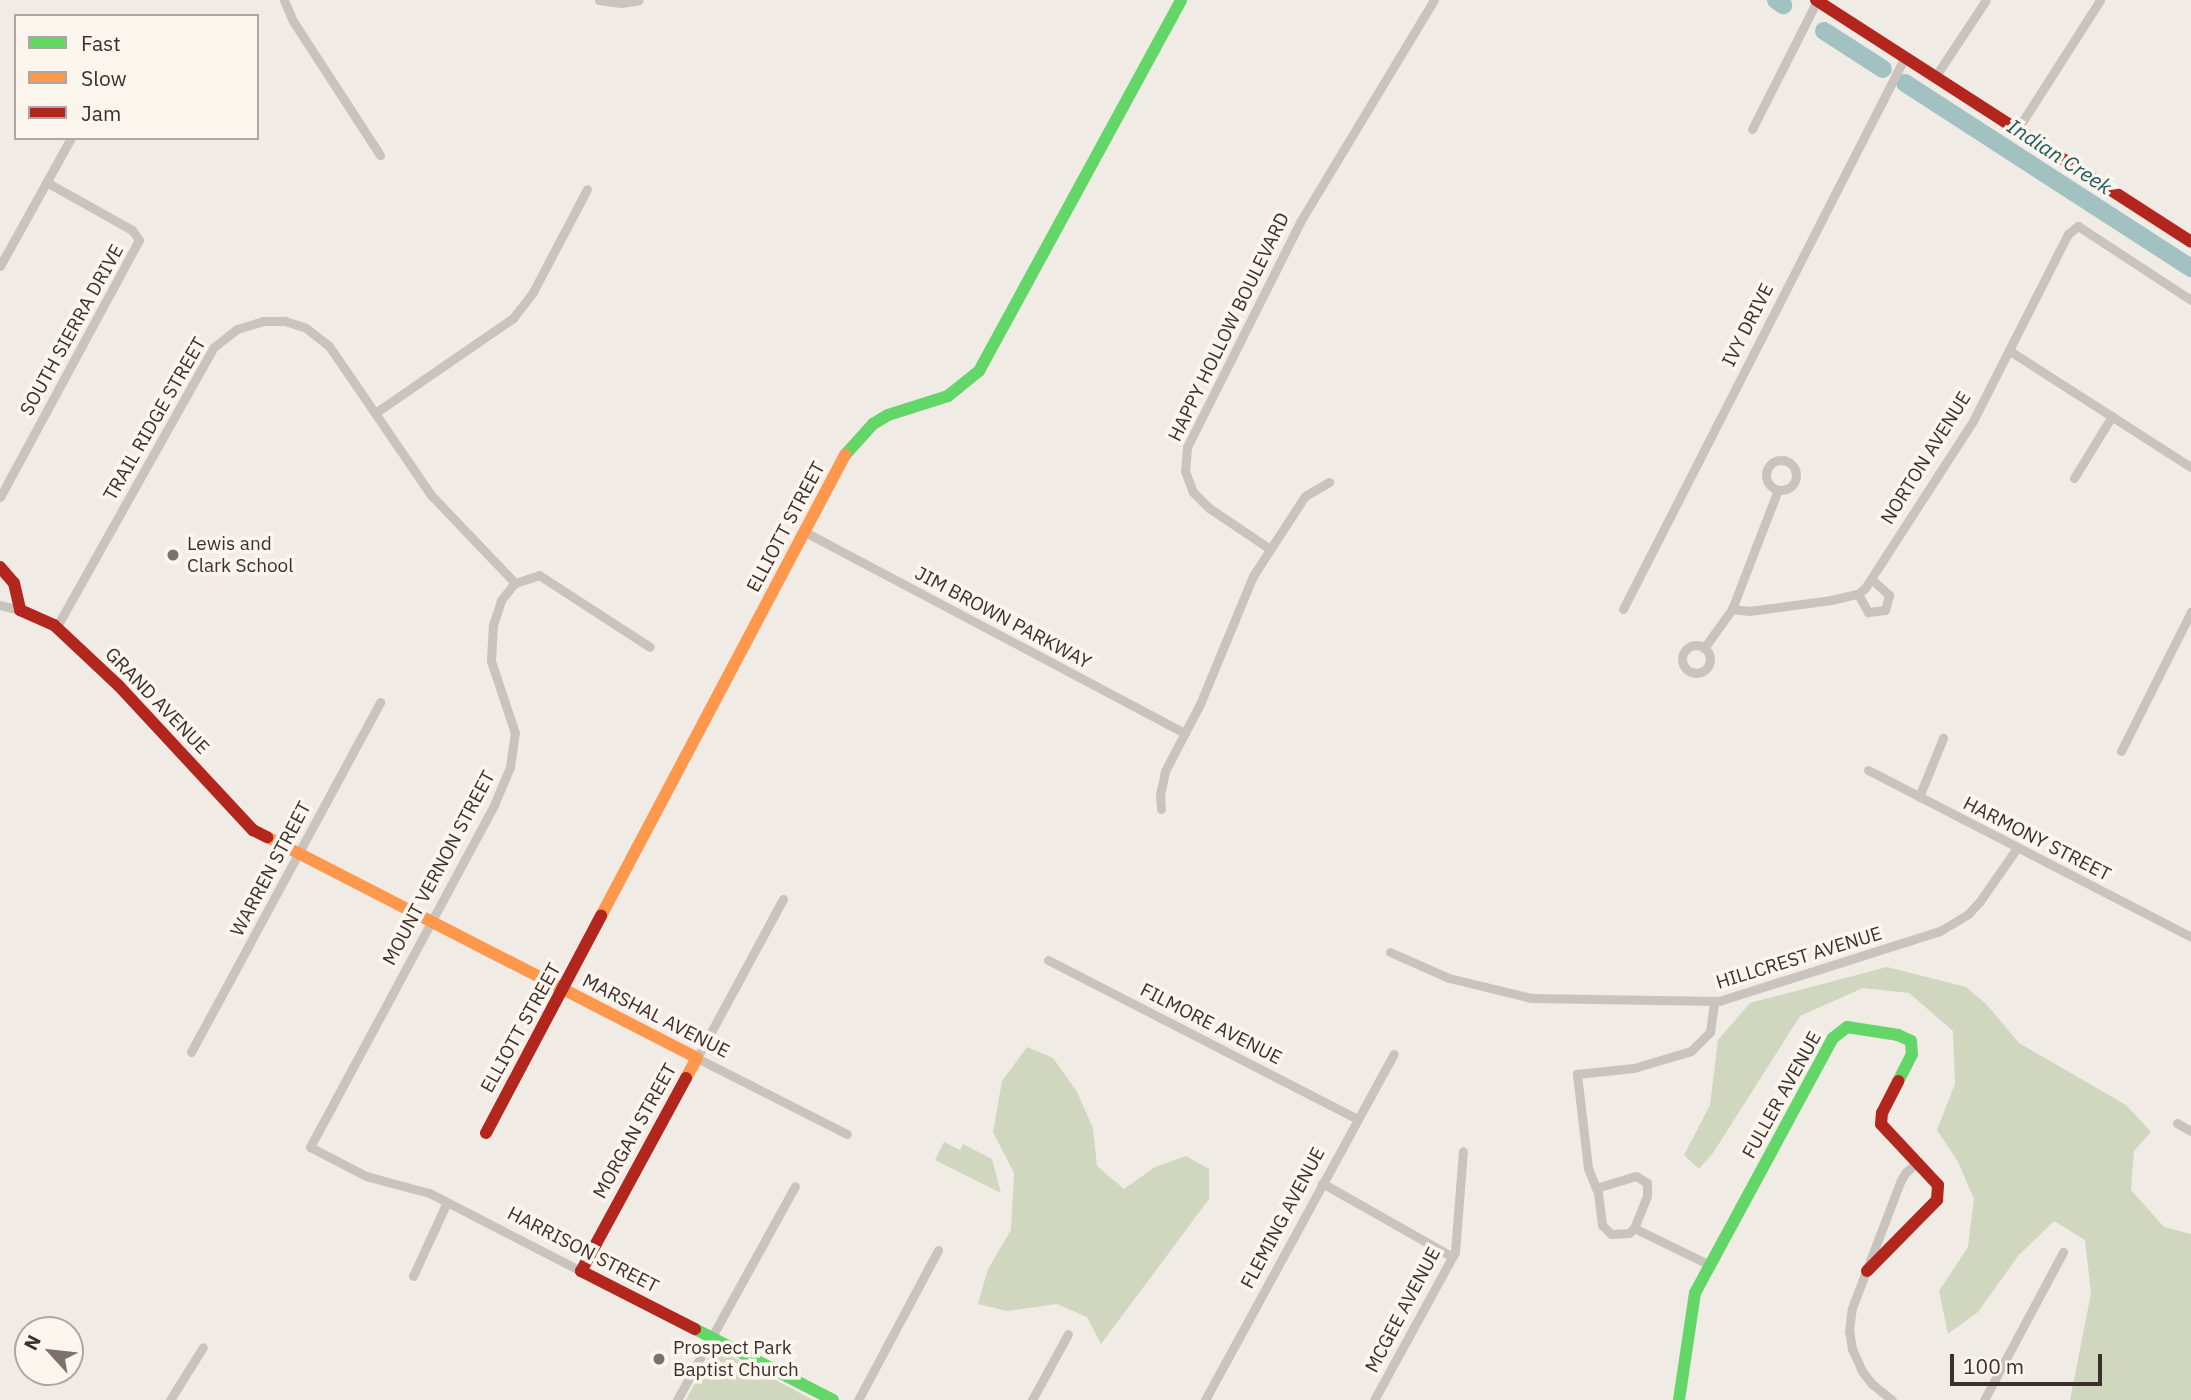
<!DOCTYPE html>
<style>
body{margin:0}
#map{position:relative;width:2191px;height:1400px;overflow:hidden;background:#f0ebe5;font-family:"IBM Plex Sans",sans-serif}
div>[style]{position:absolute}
.green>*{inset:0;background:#d1d6bf}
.river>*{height:18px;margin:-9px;padding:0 9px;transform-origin:9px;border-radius:9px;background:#a1c2c1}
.street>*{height:9px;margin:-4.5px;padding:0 4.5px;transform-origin:4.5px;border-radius:4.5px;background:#c9c3be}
.street>.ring{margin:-4.5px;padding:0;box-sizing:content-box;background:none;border:9px solid #c9c3be;border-radius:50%}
.fast>*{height:12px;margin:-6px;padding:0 6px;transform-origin:6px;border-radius:6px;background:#63d668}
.slow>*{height:12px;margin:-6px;padding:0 6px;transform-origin:6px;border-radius:6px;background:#ff974d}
.jam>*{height:12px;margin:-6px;padding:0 6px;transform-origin:6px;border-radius:6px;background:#b3261e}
.dots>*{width:19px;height:19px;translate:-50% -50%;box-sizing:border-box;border:4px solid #fbf5ee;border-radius:50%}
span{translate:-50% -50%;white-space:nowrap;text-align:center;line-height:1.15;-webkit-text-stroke:7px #fbf5ee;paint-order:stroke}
.street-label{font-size:19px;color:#3b302b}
.poi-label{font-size:19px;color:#3b302b}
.left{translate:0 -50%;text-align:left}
.water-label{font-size:21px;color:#1f5a5e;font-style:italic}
.legend{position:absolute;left:14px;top:14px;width:245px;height:126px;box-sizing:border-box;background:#fbf5ee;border:2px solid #aea6a0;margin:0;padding:9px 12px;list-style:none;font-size:21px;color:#3b302b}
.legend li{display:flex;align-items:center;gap:14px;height:35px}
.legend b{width:35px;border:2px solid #aea6a0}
.north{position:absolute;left:14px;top:1316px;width:70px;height:70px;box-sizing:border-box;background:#fbf5ee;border:2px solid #aea6a0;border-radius:50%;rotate:297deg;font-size:19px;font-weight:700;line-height:28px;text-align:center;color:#3b302b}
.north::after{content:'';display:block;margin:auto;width:24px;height:32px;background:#7a716c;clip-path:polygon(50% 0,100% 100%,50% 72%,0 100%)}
.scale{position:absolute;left:1950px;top:1354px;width:152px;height:32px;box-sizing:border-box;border:4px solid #3b302b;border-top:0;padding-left:9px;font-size:21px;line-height:24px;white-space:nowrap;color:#3b302b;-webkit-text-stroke:5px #fbf5ee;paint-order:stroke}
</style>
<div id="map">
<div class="green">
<div style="clip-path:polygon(1887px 967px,1966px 987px,1987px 1005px,2019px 1043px,2126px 1105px,2151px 1132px,2134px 1151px,2131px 1190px,2164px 1227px,2191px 1234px,2191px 1400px,2070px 1400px,2091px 1293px,2085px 1240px,2054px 1221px,2018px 1256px,1978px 1312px,1948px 1334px,1939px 1291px,1968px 1247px,1974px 1199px,1958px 1162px,1937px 1130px,1955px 1084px,1953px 1031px,1909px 993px,1863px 988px,1800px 1016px,1713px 1153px,1699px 1169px,1684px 1155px,1710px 1105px,1718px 1040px,1750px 1003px)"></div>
<div style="clip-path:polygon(1027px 1047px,1053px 1058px,1077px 1092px,1093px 1128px,1097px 1166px,1124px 1189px,1155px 1167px,1186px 1156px,1209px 1169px,1209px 1199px,1101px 1344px,1087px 1317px,1057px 1304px,1007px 1311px,978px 1304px,988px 1269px,1011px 1230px,1014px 1173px,993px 1132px,1002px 1081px)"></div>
<div style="clip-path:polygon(944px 1142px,960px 1150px,963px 1144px,992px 1159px,1001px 1193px,935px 1160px)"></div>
<div style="clip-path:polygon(714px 1347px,813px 1400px,686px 1400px)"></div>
</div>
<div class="river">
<div style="left:1776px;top:0;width:9px;rotate:36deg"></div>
<div style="left:1824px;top:31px;width:70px;rotate:32.8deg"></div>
<div style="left:1905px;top:83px;width:341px;rotate:32.9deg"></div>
</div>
<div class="street">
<div style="left:284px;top:0;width:23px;rotate:67deg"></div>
<div style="left:293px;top:21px;width:160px;rotate:57deg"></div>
<div style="left:599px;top:0;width:22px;rotate:8deg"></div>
<div style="left:621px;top:3px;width:18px;rotate:-9deg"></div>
<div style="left:1935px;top:77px;width:92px;rotate:-56.5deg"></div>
<div style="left:1752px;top:129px;width:144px;rotate:-63.1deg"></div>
<div style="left:2017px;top:130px;width:154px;rotate:-57.4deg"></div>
<div style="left:0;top:266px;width:146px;rotate:-61deg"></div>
<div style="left:2010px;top:351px;width:215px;rotate:32.7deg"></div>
<div style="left:375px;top:413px;width:168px;rotate:-34.5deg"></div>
<div style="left:513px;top:318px;width:33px;rotate:-52deg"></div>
<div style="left:533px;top:292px;width:116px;rotate:-62.3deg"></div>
<div class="ring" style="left:1766px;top:460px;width:21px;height:21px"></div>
<div style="left:2074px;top:478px;width:73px;rotate:-58.5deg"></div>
<div style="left:0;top:497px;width:292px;rotate:-61.6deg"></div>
<div style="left:139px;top:240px;width:12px;rotate:-125deg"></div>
<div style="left:132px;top:230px;width:98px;rotate:-150.8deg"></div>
<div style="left:805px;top:532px;width:430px;rotate:27.9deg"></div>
<div style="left:1270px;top:549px;width:73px;rotate:-146.1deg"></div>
<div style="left:1209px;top:508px;width:23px;rotate:-135deg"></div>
<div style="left:1193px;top:492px;width:22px;rotate:-111deg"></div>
<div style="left:1185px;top:471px;width:24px;rotate:-85deg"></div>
<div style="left:1187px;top:447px;width:252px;rotate:-63.3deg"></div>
<div style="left:1300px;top:222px;width:259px;rotate:-58.9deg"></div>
<div style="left:1858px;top:594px;width:21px;rotate:61deg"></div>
<div style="left:1868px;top:612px;width:17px;rotate:-7deg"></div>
<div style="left:1885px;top:610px;width:16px;rotate:-75deg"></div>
<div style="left:1889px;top:595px;width:24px;rotate:-138deg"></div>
<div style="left:0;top:605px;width:21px;rotate:14deg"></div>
<div style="left:1623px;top:609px;width:620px;rotate:-62.94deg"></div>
<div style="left:1732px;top:609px;width:17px;rotate:7deg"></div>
<div style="left:1749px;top:611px;width:83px;rotate:-7.6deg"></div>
<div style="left:1831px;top:600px;width:28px;rotate:-13deg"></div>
<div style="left:1858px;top:594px;width:9px;rotate:-41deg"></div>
<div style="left:1865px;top:588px;width:199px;rotate:-57.1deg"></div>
<div style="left:1973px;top:421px;width:210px;rotate:-63.1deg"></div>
<div style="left:2068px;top:234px;width:13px;rotate:-39deg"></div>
<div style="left:2078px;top:226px;width:135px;rotate:33.2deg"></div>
<div style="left:56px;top:628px;width:322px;rotate:-60.7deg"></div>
<div style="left:214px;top:347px;width:29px;rotate:-38deg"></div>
<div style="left:237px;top:329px;width:27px;rotate:-17deg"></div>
<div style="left:263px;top:321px;width:22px"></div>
<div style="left:285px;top:321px;width:22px;rotate:18deg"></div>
<div style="left:306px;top:328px;width:29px;rotate:38deg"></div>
<div style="left:329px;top:346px;width:181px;rotate:55.6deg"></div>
<div style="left:431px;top:495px;width:122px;rotate:46.3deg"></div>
<div class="ring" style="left:1682px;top:645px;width:19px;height:19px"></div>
<div style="left:1704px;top:648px;width:48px;rotate:-54.3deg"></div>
<div style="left:1732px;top:609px;width:128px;rotate:-68.9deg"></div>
<div style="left:2121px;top:751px;width:156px;rotate:-63.3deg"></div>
<div style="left:1868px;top:770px;width:364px;rotate:27.3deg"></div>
<div style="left:1919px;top:797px;width:64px;rotate:-67.9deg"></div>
<div style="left:1161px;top:809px;width:14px;rotate:-94deg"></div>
<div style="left:1160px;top:795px;width:25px;rotate:-78deg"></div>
<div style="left:1165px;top:771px;width:76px;rotate:-62.4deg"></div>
<div style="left:1200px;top:704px;width:139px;rotate:-67.5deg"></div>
<div style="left:1253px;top:576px;width:95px;rotate:-57deg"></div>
<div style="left:1305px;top:496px;width:28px;rotate:-30deg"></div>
<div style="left:783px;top:899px;width:181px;rotate:118.4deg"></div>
<div style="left:697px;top:1058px;width:168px;rotate:26.9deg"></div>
<div style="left:1390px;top:952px;width:64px;rotate:23.8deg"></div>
<div style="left:1449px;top:978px;width:84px;rotate:13.7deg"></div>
<div style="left:1531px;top:998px;width:188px;rotate:0.9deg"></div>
<div style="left:1719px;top:1001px;width:232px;rotate:-17.6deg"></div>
<div style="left:1940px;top:931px;width:33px;rotate:-31deg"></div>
<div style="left:1968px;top:914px;width:18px;rotate:-47deg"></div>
<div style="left:1980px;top:901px;width:65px;rotate:-55.1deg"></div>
<div style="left:1048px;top:960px;width:348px;rotate:27.2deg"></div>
<div style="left:191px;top:1052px;width:398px;rotate:-61.6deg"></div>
<div style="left:2177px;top:1123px;width:16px;rotate:30deg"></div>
<div style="left:1322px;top:1183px;width:150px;rotate:29.5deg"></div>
<div style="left:1596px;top:1188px;width:42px;rotate:-16.7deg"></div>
<div style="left:1636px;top:1176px;width:13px;rotate:32deg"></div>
<div style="left:1647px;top:1183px;width:13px;rotate:90deg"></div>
<div style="left:1647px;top:1196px;width:35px;rotate:112deg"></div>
<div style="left:1634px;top:1228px;width:7px;rotate:135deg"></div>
<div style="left:1629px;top:1233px;width:18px;rotate:177deg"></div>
<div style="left:1611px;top:1234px;width:13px;rotate:-135deg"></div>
<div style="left:1602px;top:1225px;width:33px;rotate:-97deg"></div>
<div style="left:1598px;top:1192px;width:4px;rotate:-117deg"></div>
<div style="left:1596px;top:1188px;width:22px;rotate:-112deg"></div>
<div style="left:1588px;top:1168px;width:95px;rotate:-96.7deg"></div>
<div style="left:1577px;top:1074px;width:57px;rotate:-6deg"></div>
<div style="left:1634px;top:1068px;width:59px;rotate:-16.6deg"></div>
<div style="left:1691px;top:1051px;width:27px;rotate:-45deg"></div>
<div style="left:1710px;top:1032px;width:30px;rotate:-82deg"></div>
<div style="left:1634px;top:1228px;width:85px;rotate:26deg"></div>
<div style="left:581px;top:1271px;width:171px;rotate:-152.8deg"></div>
<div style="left:429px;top:1193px;width:65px;rotate:-164.9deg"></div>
<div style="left:366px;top:1176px;width:63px;rotate:-152.6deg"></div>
<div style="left:310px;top:1147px;width:388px;rotate:-61.7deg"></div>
<div style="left:494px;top:805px;width:41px;rotate:-67.2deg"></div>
<div style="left:510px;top:767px;width:34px;rotate:-82deg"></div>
<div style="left:515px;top:733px;width:76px;rotate:-108.4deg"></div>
<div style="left:491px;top:661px;width:36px;rotate:-87deg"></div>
<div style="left:493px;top:625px;width:26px;rotate:-72deg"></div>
<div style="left:501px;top:600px;width:22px;rotate:-51deg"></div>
<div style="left:515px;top:583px;width:25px;rotate:-18deg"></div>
<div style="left:539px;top:575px;width:132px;rotate:33deg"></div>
<div style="left:413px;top:1276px;width:81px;rotate:-65.3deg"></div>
<div style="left:170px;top:1400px;width:62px;rotate:-58.1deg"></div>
<div style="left:677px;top:1400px;width:244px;rotate:-61.1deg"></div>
<div style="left:858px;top:1400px;width:170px;rotate:-61.9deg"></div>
<div style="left:1032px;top:1400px;width:75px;rotate:-61.4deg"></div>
<div style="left:1205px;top:1400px;width:394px;rotate:-61.4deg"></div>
<div style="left:1374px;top:1400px;width:169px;rotate:-61.3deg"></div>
<div style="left:1455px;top:1252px;width:101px;rotate:-85.5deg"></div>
<div style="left:1892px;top:1400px;width:26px;rotate:-141deg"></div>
<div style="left:1872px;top:1384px;width:16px;rotate:-128deg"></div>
<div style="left:1862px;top:1371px;width:24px;rotate:-114deg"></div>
<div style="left:1852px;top:1349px;width:18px;rotate:-99deg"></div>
<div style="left:1849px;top:1331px;width:23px;rotate:-83deg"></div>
<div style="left:1852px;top:1308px;width:137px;rotate:-69.1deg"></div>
<div style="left:1901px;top:1180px;width:9px;rotate:-58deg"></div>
<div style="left:1906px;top:1172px;width:16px;rotate:-40deg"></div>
<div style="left:1984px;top:1400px;width:168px;rotate:-61.9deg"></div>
</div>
<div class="fast">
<div style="left:845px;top:455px;width:42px;rotate:-47.9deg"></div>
<div style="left:873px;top:424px;width:17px;rotate:-31deg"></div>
<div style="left:888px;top:415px;width:63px;rotate:-17.6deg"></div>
<div style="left:948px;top:396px;width:40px;rotate:-39deg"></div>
<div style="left:979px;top:371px;width:422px;rotate:-61.4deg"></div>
<div style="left:695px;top:1329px;width:155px;rotate:27.2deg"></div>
<div style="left:1679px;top:1400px;width:108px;rotate:-81.5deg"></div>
<div style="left:1695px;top:1293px;width:290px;rotate:-61.6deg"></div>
<div style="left:1833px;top:1038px;width:18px;rotate:-38deg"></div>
<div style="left:1847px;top:1027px;width:52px;rotate:8.9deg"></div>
<div style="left:1898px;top:1035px;width:14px;rotate:25deg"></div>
<div style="left:1911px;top:1041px;width:13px;rotate:86deg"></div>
<div style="left:1912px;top:1054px;width:30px;rotate:117deg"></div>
</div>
<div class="slow">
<div style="left:267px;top:837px;width:483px;rotate:27.2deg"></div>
<div style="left:697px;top:1058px;width:23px;rotate:119deg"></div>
<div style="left:601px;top:916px;width:522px;rotate:-62.11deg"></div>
</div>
<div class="jam">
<div style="left:1816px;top:0;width:446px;rotate:32.8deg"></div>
<div style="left:0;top:567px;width:21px;rotate:49deg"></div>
<div style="left:14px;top:583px;width:28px;rotate:77deg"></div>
<div style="left:20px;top:610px;width:37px;rotate:24deg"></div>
<div style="left:54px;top:625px;width:89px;rotate:43.2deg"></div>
<div style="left:119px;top:686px;width:197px;rotate:47.1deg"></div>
<div style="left:253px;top:830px;width:16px;rotate:27deg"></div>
<div style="left:686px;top:1078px;width:220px;rotate:118.5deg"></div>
<div style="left:581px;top:1271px;width:128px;rotate:27deg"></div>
<div style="left:486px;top:1133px;width:246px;rotate:-62.1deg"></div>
<div style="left:1867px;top:1271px;width:100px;rotate:-45.4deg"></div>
<div style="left:1937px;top:1200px;width:15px;rotate:-86deg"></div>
<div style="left:1938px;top:1185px;width:83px;rotate:-133.1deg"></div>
<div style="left:1881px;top:1124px;width:11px;rotate:-85deg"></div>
<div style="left:1882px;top:1113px;width:36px;rotate:-63deg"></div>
</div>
<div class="dots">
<div style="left:173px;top:555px;background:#7a716c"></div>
<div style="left:659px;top:1359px;background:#7a716c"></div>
</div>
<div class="street-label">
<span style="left:1748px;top:325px;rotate:-63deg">IVY DRIVE</span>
<span style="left:1229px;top:327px;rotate:-64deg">HAPPY HOLLOW BOULEVARD</span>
<span style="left:72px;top:330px;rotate:-61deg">SOUTH SIERRA DRIVE</span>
<span style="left:155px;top:419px;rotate:-60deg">TRAIL RIDGE STREET</span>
<span style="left:1926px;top:458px;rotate:-58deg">NORTON AVENUE</span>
<span style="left:786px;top:527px;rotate:-62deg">ELLIOTT STREET</span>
<span style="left:1003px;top:618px;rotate:28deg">JIM BROWN PARKWAY</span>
<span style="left:157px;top:701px;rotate:46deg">GRAND AVENUE</span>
<span style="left:2037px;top:839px;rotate:27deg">HARMONY STREET</span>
<span style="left:439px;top:868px;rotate:-62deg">MOUNT VERNON STREET</span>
<span style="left:271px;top:869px;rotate:-62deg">WARREN STREET</span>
<span style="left:1799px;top:958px;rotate:-17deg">HILLCREST AVENUE</span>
<span style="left:656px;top:1016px;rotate:27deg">MARSHAL AVENUE</span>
<span style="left:1211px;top:1024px;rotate:27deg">FILMORE AVENUE</span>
<span style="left:521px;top:1028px;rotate:-61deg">ELLIOTT STREET</span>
<span style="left:1782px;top:1095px;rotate:-61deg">FULLER AVENUE</span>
<span style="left:635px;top:1131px;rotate:-61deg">MORGAN STREET</span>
<span style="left:1283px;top:1218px;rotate:-62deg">FLEMING AVENUE</span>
<span style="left:583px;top:1250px;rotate:27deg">HARRISON STREET</span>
<span style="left:1403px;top:1310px;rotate:-62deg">MCGEE AVENUE</span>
</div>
<div class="poi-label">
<span class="left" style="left:187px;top:555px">Lewis and<br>Clark School</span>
<span class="left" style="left:673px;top:1359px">Prospect Park<br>Baptist Church</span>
</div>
<div class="water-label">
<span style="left:2060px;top:156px;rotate:33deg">Indian Creek</span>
</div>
<ul class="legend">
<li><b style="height:9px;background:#63d668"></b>Fast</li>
<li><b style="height:9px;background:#ff974d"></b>Slow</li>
<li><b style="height:9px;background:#b3261e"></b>Jam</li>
</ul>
<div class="north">N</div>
<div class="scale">100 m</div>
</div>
